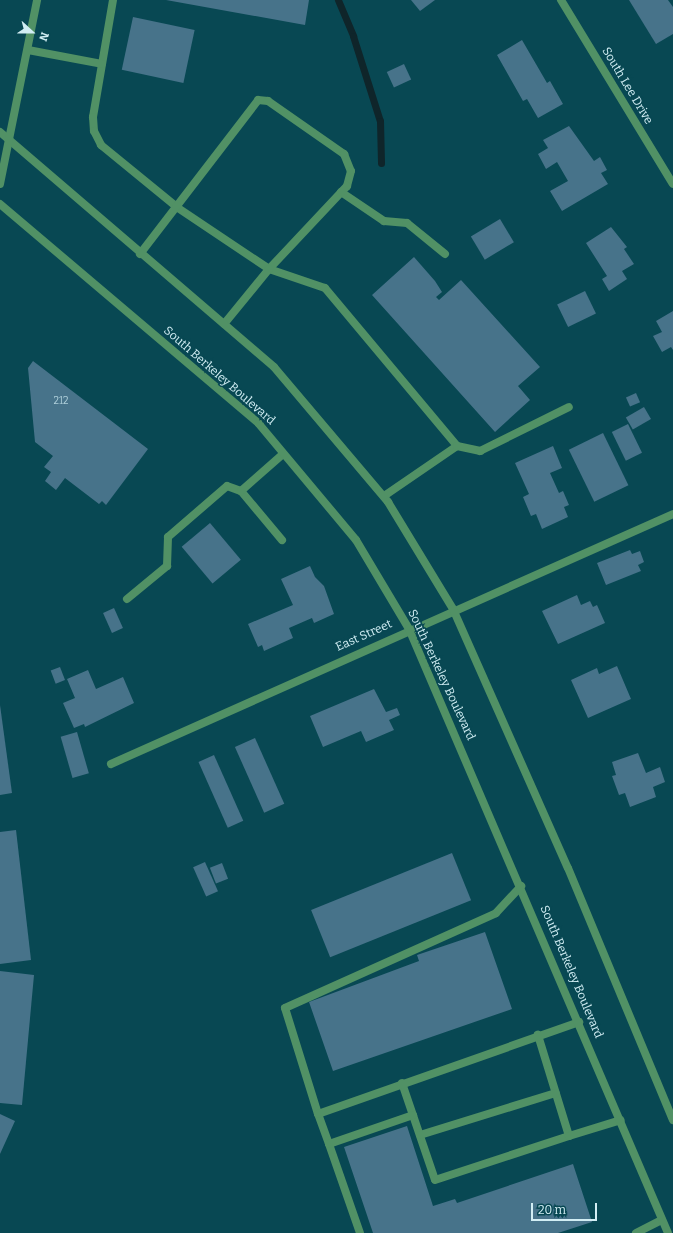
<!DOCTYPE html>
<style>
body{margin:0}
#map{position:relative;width:673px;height:1233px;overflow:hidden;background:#084853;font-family:Bitter,serif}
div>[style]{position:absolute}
.stream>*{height:7px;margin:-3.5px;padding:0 3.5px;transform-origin:3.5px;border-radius:3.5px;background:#0f252a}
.building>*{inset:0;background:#47738a;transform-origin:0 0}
.service>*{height:8px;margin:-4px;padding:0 4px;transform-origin:4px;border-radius:4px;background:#519165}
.minor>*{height:8px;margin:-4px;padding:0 4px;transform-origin:4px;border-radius:4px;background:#519165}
.tertiary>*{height:8px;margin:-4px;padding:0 4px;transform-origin:4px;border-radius:4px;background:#519165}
span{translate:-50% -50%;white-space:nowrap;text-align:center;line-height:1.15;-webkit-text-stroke:3px #084853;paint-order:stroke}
.number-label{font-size:10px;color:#afcfda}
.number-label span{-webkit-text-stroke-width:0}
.street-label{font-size:12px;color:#d2eef4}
.north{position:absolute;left:12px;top:12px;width:40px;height:40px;-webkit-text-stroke:3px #084853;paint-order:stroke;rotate:111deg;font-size:11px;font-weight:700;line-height:16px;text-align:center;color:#d2eef4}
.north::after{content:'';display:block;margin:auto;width:14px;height:18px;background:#d2eef4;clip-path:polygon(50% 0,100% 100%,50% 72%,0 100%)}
.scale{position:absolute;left:531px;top:1203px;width:66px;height:18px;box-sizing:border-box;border:2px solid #d2eef4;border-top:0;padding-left:5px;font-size:12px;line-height:14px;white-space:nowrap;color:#d2eef4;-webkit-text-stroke:3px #084853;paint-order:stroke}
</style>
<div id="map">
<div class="stream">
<div style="left:338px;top:0;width:39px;rotate:67deg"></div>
<div style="left:353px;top:36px;width:89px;rotate:72.4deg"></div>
<div style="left:380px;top:121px;width:42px;rotate:88.6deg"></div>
</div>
<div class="building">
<div style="clip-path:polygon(166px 0,309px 0,305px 25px)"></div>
<div style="clip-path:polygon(411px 0,435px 0,420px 11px)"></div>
<div style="clip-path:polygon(629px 0,668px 0,673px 7px,673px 34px,656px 44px)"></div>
<div style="left:133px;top:17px;width:63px;height:54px;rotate:12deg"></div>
<div style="clip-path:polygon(522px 40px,547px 83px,550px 81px,563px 104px,538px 118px,527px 99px,523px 101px,497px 55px)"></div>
<div style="left:404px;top:64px;width:17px;height:19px;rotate:65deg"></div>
<div style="clip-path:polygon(569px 126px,594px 161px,600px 157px,607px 170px,601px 173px,608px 184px,562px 211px,550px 191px,568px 181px,557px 162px,546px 169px,538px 154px,548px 148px,543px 140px)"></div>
<div style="left:500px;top:219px;width:27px;height:34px;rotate:59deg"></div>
<div style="clip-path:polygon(611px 227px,627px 247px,624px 249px,634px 264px,622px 271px,627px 279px,609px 291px,602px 279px,607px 276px,586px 243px)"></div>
<div style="clip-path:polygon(414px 257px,435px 281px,442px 292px,436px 297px,439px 300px,461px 280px,540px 367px,518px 386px,530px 400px,495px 432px,372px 295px)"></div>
<div style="left:585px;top:291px;width:25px;height:31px;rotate:64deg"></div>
<div style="clip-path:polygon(673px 311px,673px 350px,671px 347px,662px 352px,653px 336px,662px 332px,656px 321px)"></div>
<div style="clip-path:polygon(33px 361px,148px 449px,106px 505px,102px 501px,99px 504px,65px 478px,56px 490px,45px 481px,51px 472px,44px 467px,53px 456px,35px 442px,28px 368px)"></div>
<div style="left:636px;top:393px;width:10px;height:11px;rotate:66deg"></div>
<div style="left:644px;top:407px;width:14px;height:21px;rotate:60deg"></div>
<div style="left:628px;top:424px;width:32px;height:18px;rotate:64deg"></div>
<div style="left:603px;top:433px;width:58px;height:38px;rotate:64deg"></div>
<div style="clip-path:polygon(553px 446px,562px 468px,550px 473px,559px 493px,563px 491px,569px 505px,564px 507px,568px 517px,542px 529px,536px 514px,531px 516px,523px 497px,529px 494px,515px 463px)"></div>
<div style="left:210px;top:523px;width:48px;height:37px;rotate:50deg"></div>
<div style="clip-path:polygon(630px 550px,632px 554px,640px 551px,644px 562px,638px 565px,641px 571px,606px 585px,597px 563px)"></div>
<div style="clip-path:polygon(310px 566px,315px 577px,324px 586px,334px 614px,314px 623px,312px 618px,289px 628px,293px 638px,264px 651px,262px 645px,258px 647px,248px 624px,293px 605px,281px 579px)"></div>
<div style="clip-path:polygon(577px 595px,581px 605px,590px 601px,593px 607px,597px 605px,605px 623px,558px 644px,542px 611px)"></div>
<div style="left:114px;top:608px;width:22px;height:12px;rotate:66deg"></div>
<div style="clip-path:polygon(617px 666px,631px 699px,588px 718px,571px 680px,597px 668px,599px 674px)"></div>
<div style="left:60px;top:667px;width:14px;height:10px;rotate:69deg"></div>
<div style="clip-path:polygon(88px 670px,96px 689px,123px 677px,134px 703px,85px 727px,84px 724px,74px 728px,63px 703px,75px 698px,67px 679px)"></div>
<div style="clip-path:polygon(374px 689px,386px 712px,397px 708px,400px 715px,389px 720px,394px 730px,366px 742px,361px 731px,323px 747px,310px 716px)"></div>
<div style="clip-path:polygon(0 705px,12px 793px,0 795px)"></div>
<div style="left:77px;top:732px;width:43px;height:17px;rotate:74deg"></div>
<div style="left:255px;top:738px;width:72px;height:22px;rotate:66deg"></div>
<div style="clip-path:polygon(638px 753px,646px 773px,660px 767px,665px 782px,653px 787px,656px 797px,630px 807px,625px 793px,619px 795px,612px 776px,616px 775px,612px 762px)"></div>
<div style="left:214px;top:755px;width:72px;height:17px;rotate:66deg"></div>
<div style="clip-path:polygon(16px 830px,31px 960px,0 964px,0 832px)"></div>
<div style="left:452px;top:853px;width:51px;height:152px;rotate:68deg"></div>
<div style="left:205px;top:862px;width:32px;height:13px;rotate:66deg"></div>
<div style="left:222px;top:863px;width:17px;height:13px;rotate:69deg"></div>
<div style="clip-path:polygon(485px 932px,512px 1009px,333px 1071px,309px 1002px,419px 961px,417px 955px)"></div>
<div style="clip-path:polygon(0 971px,34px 975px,22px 1105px,0 1103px)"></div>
<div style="clip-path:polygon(0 1114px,15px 1121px,0 1154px)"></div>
<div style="clip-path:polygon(407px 1126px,433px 1206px,455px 1199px,457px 1203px,573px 1164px,592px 1222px,558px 1233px,373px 1233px,344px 1147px)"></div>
</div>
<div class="service">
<div style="left:113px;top:0;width:119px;rotate:99.7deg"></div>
<div style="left:93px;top:117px;width:14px;rotate:86deg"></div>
<div style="left:94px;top:131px;width:16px;rotate:63deg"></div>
<div style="left:101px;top:145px;width:99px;rotate:39.3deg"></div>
<div style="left:178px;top:208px;width:110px;rotate:33.8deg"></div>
<div style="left:269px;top:269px;width:59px;rotate:18.7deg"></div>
<div style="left:325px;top:288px;width:206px;rotate:50.1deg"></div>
<div style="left:457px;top:446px;width:88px;rotate:145.6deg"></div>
<div style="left:28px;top:50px;width:75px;rotate:10.7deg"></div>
<div style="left:341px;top:192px;width:52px;rotate:34deg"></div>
<div style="left:384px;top:221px;width:23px;rotate:5deg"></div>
<div style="left:407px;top:223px;width:49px;rotate:39.2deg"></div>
<div style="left:140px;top:254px;width:194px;rotate:-52.5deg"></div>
<div style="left:258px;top:100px;width:10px;rotate:6deg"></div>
<div style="left:268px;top:101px;width:93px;rotate:34.9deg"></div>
<div style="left:344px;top:154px;width:18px;rotate:68deg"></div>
<div style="left:351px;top:171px;width:16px;rotate:105deg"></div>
<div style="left:347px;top:186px;width:114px;rotate:133.2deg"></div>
<div style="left:269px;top:269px;width:71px;rotate:129.3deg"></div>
<div style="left:457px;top:446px;width:24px;rotate:12deg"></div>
<div style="left:480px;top:451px;width:99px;rotate:-26.3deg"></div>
<div style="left:241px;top:491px;width:64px;rotate:50.1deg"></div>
<div style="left:127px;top:599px;width:52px;rotate:-39.5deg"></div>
<div style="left:167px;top:566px;width:29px;rotate:-88deg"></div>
<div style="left:168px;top:537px;width:78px;rotate:-40.8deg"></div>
<div style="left:227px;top:486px;width:15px;rotate:20deg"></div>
<div style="left:241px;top:491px;width:56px;rotate:-41.4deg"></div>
<div style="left:402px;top:1083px;width:102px;rotate:71.2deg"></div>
<div style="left:435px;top:1180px;width:141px;rotate:-18.2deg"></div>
<div style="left:569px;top:1136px;width:106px;rotate:-107.1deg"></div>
<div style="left:318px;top:1114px;width:111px;rotate:-107.3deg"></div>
<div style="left:285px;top:1008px;width:231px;rotate:-24.2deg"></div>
<div style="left:496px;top:913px;width:37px;rotate:-47deg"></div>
<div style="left:420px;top:1135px;width:142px;rotate:-17.2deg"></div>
<div style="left:569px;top:1136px;width:54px;rotate:-17.1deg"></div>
<div style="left:329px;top:1144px;width:32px;rotate:-110deg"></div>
<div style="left:318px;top:1114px;width:277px;rotate:-19.4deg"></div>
<div style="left:360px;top:1233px;width:94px;rotate:-109.2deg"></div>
<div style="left:329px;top:1144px;width:89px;rotate:-19deg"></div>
<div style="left:636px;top:1233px;width:29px;rotate:-27deg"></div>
</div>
<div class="minor">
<div style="left:561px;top:0;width:215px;rotate:58.7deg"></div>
<div style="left:111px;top:764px;width:615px;rotate:-23.98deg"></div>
</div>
<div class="tertiary">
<div style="left:0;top:132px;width:361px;rotate:40.6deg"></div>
<div style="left:274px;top:367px;width:177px;rotate:49.8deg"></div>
<div style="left:388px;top:502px;width:125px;rotate:58.7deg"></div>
<div style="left:453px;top:609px;width:283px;rotate:66.1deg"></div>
<div style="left:568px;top:868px;width:273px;rotate:67.4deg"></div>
<div style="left:0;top:184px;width:188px;rotate:-78.6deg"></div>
<div style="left:0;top:204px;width:340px;rotate:40.3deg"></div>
<div style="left:259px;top:424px;width:151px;rotate:50.1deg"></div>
<div style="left:356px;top:540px;width:104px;rotate:59.2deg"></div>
<div style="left:409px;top:629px;width:657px;rotate:66.79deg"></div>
</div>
<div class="number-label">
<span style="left:61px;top:402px">212</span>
</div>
<div class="street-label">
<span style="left:627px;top:86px;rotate:59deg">South Lee Drive</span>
<span style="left:219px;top:376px;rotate:41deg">South Berkeley Boulevard</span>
<span style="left:364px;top:636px;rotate:-24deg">East Street</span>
<span style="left:441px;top:675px;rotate:65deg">South Berkeley Boulevard</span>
<span style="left:571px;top:972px;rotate:67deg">South Berkeley Boulevard</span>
</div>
<div class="north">N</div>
<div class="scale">20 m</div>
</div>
